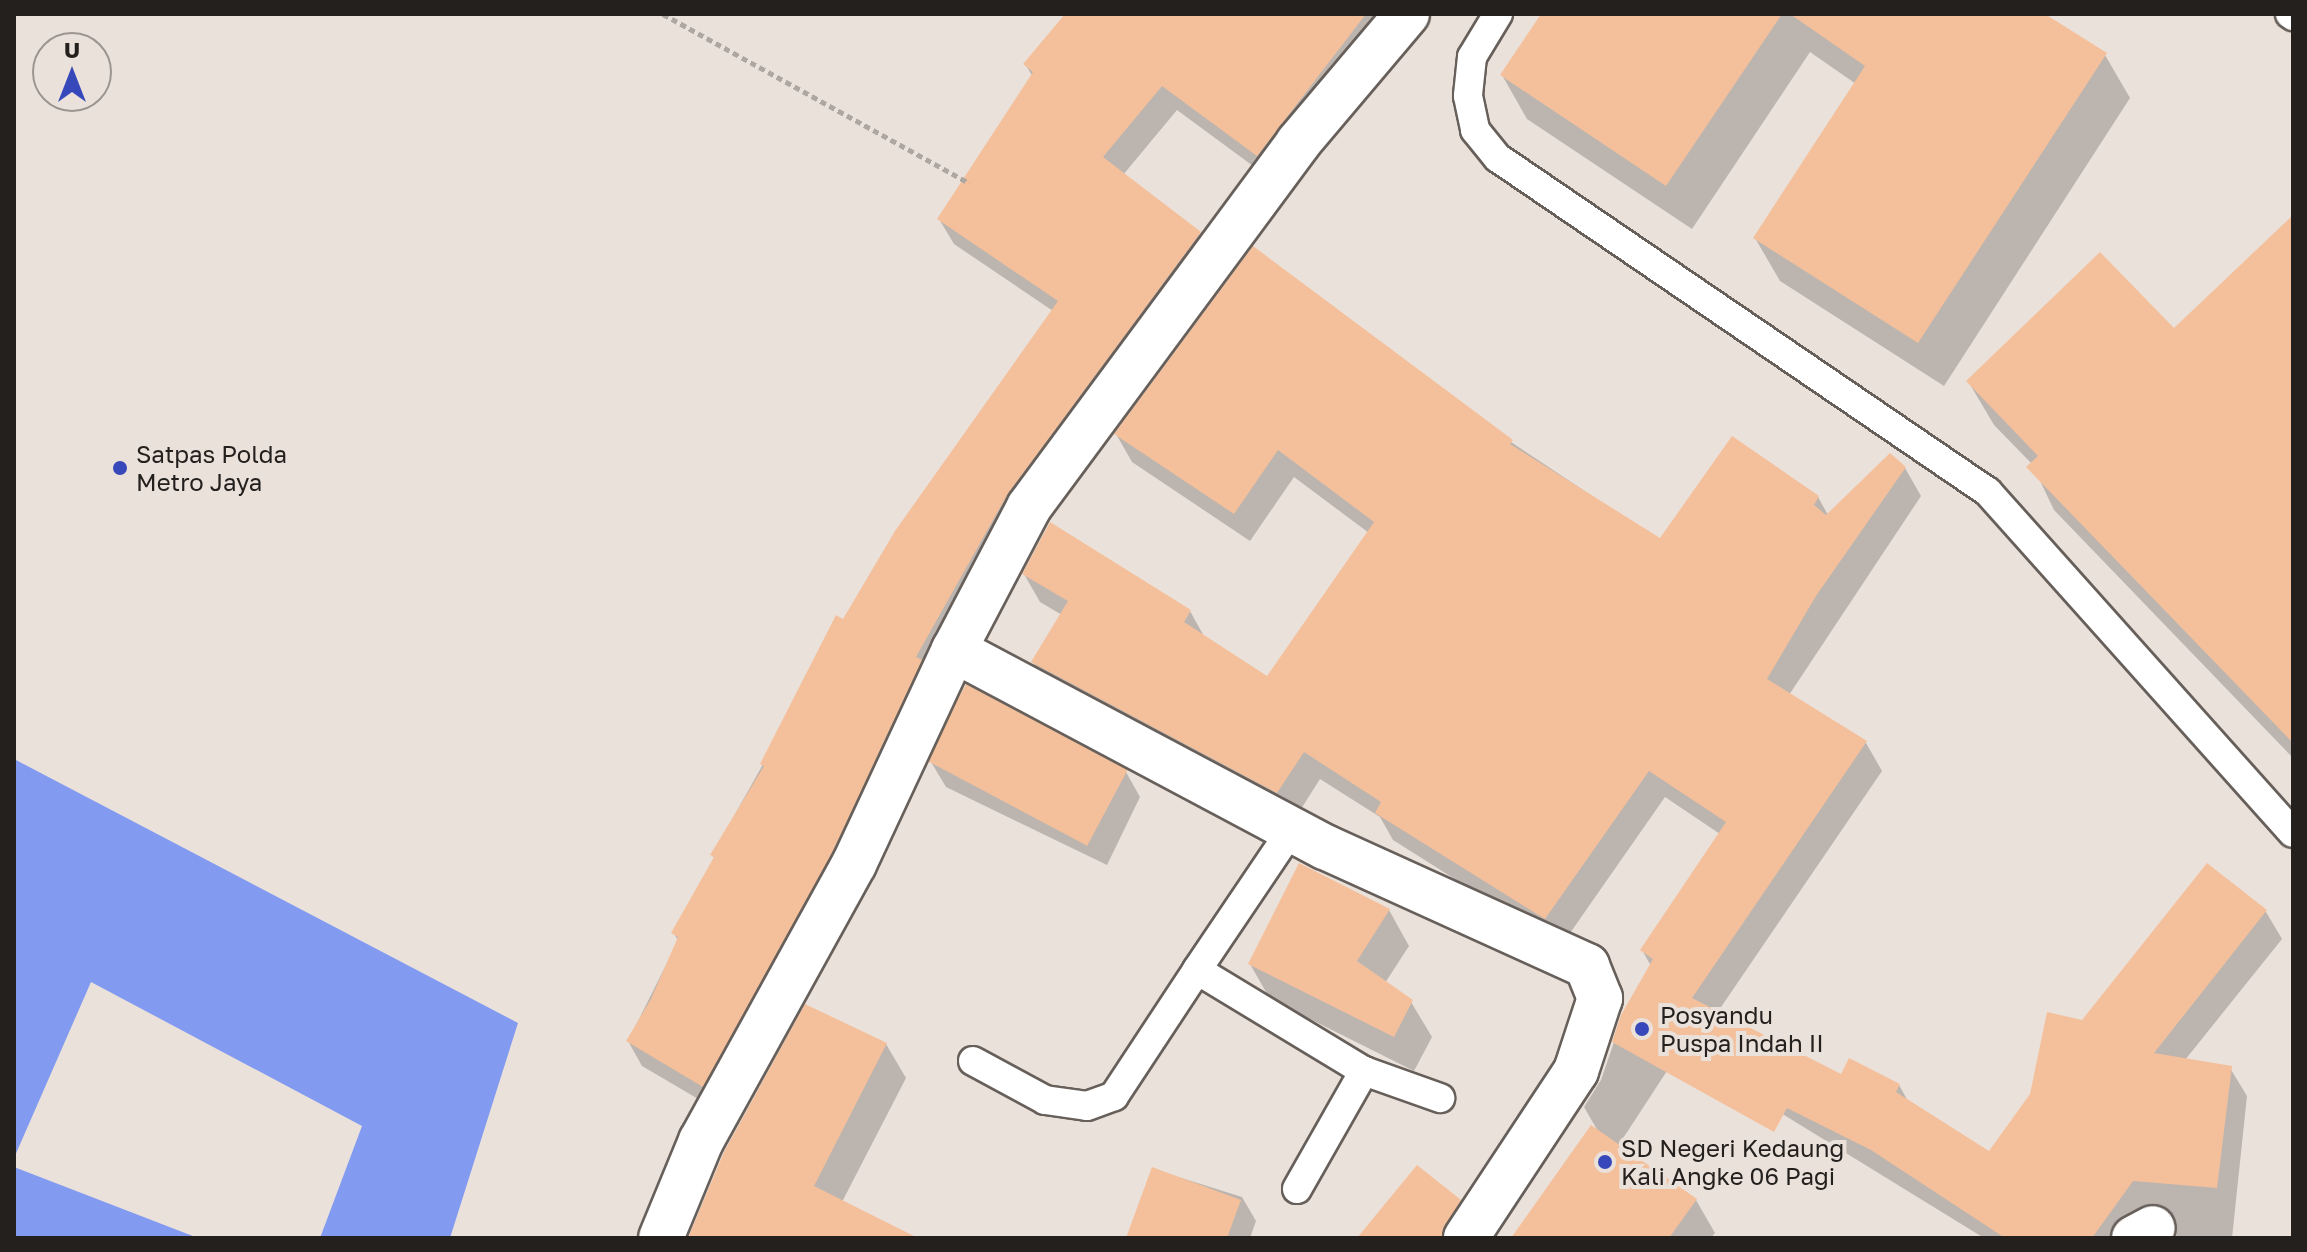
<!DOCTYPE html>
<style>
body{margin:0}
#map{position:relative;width:2307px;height:1252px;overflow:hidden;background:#ebe1db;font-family:"Golos Text",sans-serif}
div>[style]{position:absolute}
.water>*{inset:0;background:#829af0}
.shadow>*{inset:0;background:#0003}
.building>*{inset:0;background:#f4c09b;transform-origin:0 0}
.path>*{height:5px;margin-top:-2.5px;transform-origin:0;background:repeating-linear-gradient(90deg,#ada6a1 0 6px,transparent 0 10px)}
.roads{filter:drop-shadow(2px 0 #675f5a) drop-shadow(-2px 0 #675f5a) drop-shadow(0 2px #675f5a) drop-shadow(0 -2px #675f5a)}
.service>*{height:28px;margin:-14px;padding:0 14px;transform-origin:14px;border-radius:14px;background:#fff}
.minor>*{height:44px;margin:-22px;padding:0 22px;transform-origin:22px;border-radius:22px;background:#fff}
.dots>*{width:22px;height:22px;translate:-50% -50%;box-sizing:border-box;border:4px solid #ebe1db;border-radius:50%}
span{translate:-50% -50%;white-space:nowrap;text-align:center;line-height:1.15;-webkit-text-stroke:8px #ebe1db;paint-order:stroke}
.poi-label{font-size:24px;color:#23201d}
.left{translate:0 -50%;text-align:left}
.frame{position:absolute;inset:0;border:16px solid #23201d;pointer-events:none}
.north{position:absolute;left:32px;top:32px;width:80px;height:80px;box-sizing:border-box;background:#ebe1db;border:2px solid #9b948f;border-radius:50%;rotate:0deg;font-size:22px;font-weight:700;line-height:32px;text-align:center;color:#23201d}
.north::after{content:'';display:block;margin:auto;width:28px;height:36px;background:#3648ba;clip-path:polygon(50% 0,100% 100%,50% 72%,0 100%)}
</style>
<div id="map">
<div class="water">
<div style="clip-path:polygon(14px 759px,518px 1023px,450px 1238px,320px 1238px,362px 1126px,91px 982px,14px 1158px)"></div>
<div style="clip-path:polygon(14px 1167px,198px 1238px,14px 1238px)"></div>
</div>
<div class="shadow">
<div style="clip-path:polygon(1067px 14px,1396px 14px,1272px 180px,1177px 110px,1123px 175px,1199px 234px,1214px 259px,1021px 521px,717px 1110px,642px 1066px,628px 1041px,678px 941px,674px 933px,715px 859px,712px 855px,843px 622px,1053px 311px,954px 244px,939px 219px,1033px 77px,1025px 64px)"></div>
<div style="clip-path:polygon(1544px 14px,2042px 14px,2105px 55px,2130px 98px,1944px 386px,1780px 281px,1755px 238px,1856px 84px,1810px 52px,1692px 229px,1527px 119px,1502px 75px)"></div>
<div style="clip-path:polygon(2293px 217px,2293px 758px,2054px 510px,2032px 464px,1994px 425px,1968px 381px,2174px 331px)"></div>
<div style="clip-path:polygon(1116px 434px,1511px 442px,1660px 541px,1818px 497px,1828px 515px,1905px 468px,1921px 496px,1789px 695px,1866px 743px,1882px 771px,1717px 1013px,1841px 1077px,1899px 1085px,1909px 1103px,1989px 1153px,2083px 1022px,2207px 866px,2266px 912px,2282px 939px,2185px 1060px,2230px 1068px,2247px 1096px,2232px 1238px,2175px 1238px,2177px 1234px,2158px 1233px,2150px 1238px,1984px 1238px,1680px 1051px,1618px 1146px,1696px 1200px,1715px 1233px,1711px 1238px,1514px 1238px,1599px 1133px,1584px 1107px,1601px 1080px,1623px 1016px,1651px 966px,1642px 950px,1720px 834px,1665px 797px,1561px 946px,1393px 840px,1380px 817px,1320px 779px,1294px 820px,1049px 690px,1033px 662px,1062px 615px,1040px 602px,1024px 574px,1190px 611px,1205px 638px,1267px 678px,1369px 533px,1294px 477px,1250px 541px,1132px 462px)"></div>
<div style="clip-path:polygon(931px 762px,1126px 772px,1140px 797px,1107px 865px,946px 787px)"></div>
<div style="clip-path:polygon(1389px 910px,1409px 946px,1385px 983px,1411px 1002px,1432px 1037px,1414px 1071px,1270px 999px,1250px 964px)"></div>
<div style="clip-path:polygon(886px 1044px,906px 1078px,842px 1202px,913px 1238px,690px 1238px)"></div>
<div style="clip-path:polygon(1153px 1169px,1242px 1197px,1256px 1221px,1250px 1238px,1128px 1238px)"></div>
<div style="clip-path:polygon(1459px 1202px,1476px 1238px,1360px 1238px)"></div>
</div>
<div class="building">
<div style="clip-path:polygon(1065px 14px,1366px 14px,1257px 156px,1162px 86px,1103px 157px,1201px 232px,1007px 495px,916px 657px,922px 660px,832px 853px,703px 1087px,626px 1041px,651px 999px,678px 937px,671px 933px,714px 857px,710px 855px,764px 766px,760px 764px,836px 615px,843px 619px,895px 531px,1058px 301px,937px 219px,1033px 72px,1023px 64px)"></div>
<div style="clip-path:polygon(1541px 14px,1782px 14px,1666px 186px,1500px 75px)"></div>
<div style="clip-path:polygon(1790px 14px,2045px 14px,2107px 53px,1918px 343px,1753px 238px,1865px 66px)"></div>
<div style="clip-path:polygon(2293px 215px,2293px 743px,2026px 467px,2038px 456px,1966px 381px,2100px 252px,2174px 328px)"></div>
<div style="clip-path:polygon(1253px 246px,1513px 440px,1510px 444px,1660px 538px,1732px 436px,1819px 496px,1814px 505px,1826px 515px,1890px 453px,1906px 467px,1816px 596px,1767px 679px,1867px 741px,1692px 998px,1841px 1074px,1849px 1058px,1900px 1084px,1896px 1092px,1989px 1151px,2030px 1094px,2047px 1012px,2082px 1020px,2207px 863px,2267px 910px,2154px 1053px,2232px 1066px,2217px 1188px,2133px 1181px,2092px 1238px,2005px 1238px,1871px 1150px,1787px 1108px,1774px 1132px,1612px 1042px,1621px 1015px,1653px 959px,1640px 950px,1726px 822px,1649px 771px,1545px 919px,1375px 813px,1381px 802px,1304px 752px,1277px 793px,1031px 662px,1068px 601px,1022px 574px,1050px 522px,1191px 610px,1184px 622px,1267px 676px,1374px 522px,1278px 450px,1234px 514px,1114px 434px)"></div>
<div style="left:966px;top:684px;width:183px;height:86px;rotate:28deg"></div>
<div style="clip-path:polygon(1299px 863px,1390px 909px,1357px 961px,1413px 1000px,1394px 1037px,1248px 964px)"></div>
<div style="clip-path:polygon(805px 1004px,887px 1043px,814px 1186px,918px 1238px,688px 1238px,724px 1152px)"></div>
<div style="clip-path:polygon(1591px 1125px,1697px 1199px,1669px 1238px,1511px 1238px)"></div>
<div style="clip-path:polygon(1417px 1165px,1461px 1200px,1441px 1238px,1357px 1238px)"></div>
<div style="clip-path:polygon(1152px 1167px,1241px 1200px,1227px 1238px,1126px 1238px)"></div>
</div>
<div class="path">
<div style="left:663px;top:14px;width:350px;rotate:28.9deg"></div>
</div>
<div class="roads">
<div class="service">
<div style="left:1498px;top:14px;width:50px;rotate:121.2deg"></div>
<div style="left:1472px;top:57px;width:39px;rotate:96deg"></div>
<div style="left:1468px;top:96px;width:35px;rotate:78deg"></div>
<div style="left:1475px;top:130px;width:36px;rotate:51deg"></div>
<div style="left:1498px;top:158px;width:593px;rotate:34.28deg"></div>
<div style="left:1988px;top:492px;width:457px;rotate:48.2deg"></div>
<div style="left:2290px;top:14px;width:4px;rotate:34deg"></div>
<div style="left:1292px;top:829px;width:170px;rotate:124deg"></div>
<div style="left:1197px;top:970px;width:195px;rotate:31.2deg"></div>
<div style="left:1364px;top:1071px;width:81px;rotate:19.6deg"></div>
<div style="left:973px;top:1061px;width:82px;rotate:28.4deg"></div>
<div style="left:1045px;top:1100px;width:42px;rotate:8.1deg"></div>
<div style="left:1087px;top:1106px;width:29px;rotate:-20deg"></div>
<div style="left:1114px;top:1096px;width:151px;rotate:-56.6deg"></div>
<div style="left:1297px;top:1189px;width:136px;rotate:-60.4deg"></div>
</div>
<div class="minor">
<div style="left:954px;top:650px;width:420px;rotate:28deg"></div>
<div style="left:1325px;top:847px;width:288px;rotate:24.4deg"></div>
<div style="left:1587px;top:966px;width:35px;rotate:68deg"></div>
<div style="left:1600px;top:998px;width:77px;rotate:108.2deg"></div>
<div style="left:1576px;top:1071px;width:200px;rotate:123.4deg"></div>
<div style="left:661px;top:1238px;width:105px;rotate:-67.6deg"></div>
<div style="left:701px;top:1141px;width:316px;rotate:-61.1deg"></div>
<div style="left:854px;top:864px;width:236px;rotate:-65deg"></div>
<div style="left:954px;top:650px;width:161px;rotate:-62.3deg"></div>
<div style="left:1029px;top:507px;width:453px;rotate:-53.5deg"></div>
<div style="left:1298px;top:143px;width:169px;rotate:-49.8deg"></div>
<div style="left:2134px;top:1238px;width:21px;rotate:-28deg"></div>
</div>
</div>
<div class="dots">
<div style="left:120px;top:468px;background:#3648ba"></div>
<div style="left:1642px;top:1029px;background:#3648ba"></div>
<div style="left:1605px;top:1162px;background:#3648ba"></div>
</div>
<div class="poi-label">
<span class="left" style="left:136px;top:468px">Satpas Polda<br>Metro Jaya</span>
<span class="left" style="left:1660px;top:1029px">Posyandu<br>Puspa Indah II</span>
<span class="left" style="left:1621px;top:1162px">SD Negeri Kedaung<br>Kali Angke 06 Pagi</span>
</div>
<div class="frame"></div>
<div class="north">U</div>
</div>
